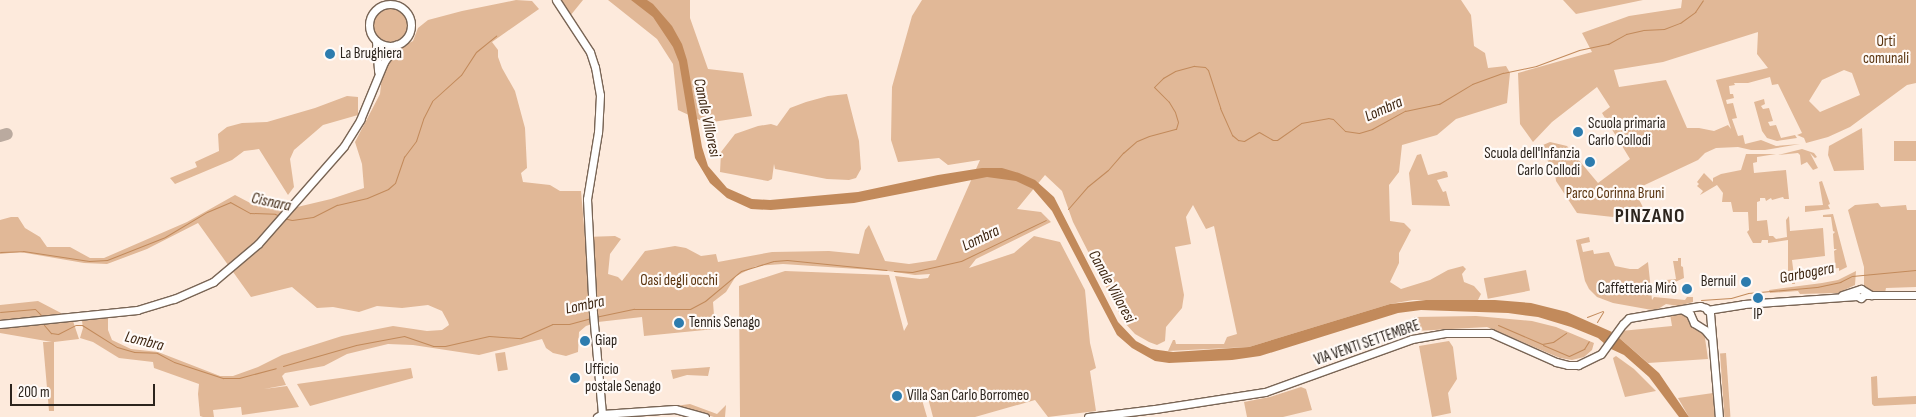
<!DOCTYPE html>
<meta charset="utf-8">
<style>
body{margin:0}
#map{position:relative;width:1916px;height:417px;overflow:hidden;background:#fdeadc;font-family:"Sofia Sans Condensed",sans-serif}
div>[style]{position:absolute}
.green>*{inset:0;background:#e1b897;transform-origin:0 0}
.round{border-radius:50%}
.water>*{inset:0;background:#c28a5b}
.stream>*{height:1px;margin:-0.5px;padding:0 0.5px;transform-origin:0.5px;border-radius:0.5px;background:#c28a5b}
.taxiway>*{height:12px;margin:-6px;padding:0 6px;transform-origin:6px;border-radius:6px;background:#baaa9f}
.roads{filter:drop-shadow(1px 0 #796555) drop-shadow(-1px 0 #796555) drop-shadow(0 1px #796555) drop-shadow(0 -1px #796555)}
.secondary>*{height:7px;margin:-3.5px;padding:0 3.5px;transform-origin:3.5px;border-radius:3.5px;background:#fff}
.secondary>.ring{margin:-3.5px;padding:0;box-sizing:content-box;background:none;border:7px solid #fff;border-radius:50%}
.dots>*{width:14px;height:14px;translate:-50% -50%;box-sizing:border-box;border:2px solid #fffaf7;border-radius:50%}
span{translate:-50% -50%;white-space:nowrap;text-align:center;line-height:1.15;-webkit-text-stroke:4.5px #fffaf7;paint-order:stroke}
.park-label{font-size:15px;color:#5a340f}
.poi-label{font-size:15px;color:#2c241d}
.left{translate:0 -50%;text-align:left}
.right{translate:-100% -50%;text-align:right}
.street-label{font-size:15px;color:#2c241d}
.water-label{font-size:16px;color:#3d2510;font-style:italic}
.district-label{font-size:20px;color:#2c241d;font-weight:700;letter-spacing:1px}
.scale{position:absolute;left:10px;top:384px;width:145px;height:22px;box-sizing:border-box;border:2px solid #2c241d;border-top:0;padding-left:6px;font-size:15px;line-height:18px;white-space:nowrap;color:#2c241d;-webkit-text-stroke:4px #fffaf7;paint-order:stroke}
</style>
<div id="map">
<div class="green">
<div style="clip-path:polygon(516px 0,532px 1px,539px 9px,492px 42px,498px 50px,498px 57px,502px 68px,515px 91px,525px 128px,527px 168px,521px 173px,523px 182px,550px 185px,560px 191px,581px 191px,585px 237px,615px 236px,621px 239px,610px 254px,608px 274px,618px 277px,622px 281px,645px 251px,675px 246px,686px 248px,701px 256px,716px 254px,718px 262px,772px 252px,829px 251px,859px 254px,865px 230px,869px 225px,885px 261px,909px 264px,936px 260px,980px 160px,948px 165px,939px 158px,898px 162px,891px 140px,892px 87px,912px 16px,922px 0,1461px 0,1471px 15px,1474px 46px,1485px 53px,1488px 68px,1506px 66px,1510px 73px,1507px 103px,1456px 119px,1437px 135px,1402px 145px,1399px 172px,1389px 185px,1390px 221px,1404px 223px,1411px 230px,1399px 253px,1399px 263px,1390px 282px,1401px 289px,1430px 280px,1448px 270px,1463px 266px,1466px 269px,1462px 274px,1464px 282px,1474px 286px,1481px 294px,1478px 300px,1413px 300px,1390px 304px,1249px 347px,1168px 351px,1173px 340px,1175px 340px,1176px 344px,1224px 344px,1227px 337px,1237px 334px,1214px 226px,1206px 229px,1193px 205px,1186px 217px,1191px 244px,1175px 247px,1184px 295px,1182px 308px,1166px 327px,1165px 341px,1157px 345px,1149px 342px,1135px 334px,1124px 322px,1073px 222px,1062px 191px,1045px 175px,1017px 209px,1041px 212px,1051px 222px,976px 259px,969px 268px,1014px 253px,1034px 236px,1060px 242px,1085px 290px,1090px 343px,1096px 368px,1090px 371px,1096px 411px,1048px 417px,1035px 400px,975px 417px,933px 417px,928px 398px,922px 400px,927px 417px,740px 417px,739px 286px,785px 271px,889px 275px,904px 331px,908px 324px,895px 276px,920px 279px,928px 278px,930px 274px,915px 275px,888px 271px,783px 264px,756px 266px,736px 276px,726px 292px,713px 302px,715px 329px,644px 336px,642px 317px,598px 322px,586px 326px,579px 332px,578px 352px,566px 356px,553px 353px,546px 348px,542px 339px,479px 355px,413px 345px,388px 344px,347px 354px,324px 366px,285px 373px,282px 376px,286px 385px,264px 389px,287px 386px,299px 407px,242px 415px,241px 407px,213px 410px,214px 417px,203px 417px,200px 416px,198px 394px,199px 384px,154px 368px,153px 362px,119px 358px,93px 342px,80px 338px,83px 328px,82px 321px,108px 318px,108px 330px,112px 340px,131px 349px,158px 352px,220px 376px,233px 376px,258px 367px,282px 355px,342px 336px,393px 326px,427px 331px,442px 330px,449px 325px,448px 322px,442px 311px,428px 305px,402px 308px,377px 306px,359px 312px,333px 307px,317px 308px,292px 287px,251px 297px,198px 223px,147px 249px,107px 264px,84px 263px,20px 252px,0 254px,0 220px,11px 217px,18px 217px,25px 228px,40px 237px,47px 247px,70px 247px,90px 258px,104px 258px,187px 222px,235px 195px,254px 205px,293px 208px,331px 199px,364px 188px,362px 164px,355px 142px,380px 94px,382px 75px,390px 57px,397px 49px,413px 41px,418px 28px,428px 20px,462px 11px)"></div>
<div style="clip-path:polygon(560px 0,583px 0,570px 16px)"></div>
<div style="clip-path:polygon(608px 0,690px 0,690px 18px,708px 69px,743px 73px,752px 116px,706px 123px,678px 110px,673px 64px,657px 39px)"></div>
<div style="clip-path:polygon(1563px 0,1643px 0,1576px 14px)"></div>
<div style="clip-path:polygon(evenodd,1682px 0,1916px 0,1916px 83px,1907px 85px,1850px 127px,1828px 137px,1806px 143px,1804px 138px,1797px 135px,1802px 133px,1778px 84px,1772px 85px,1770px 77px,1748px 83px,1734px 83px,1735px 85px,1729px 86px,1730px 94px,1733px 94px,1734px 98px,1726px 100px,1727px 104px,1733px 103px,1737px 118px,1732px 119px,1738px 136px,1743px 135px,1745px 144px,1761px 140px,1776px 146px,1800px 144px,1765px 150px,1751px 150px,1738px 147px,1716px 148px,1705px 153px,1698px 160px,1634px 190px,1646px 213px,1621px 217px,1618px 213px,1613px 217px,1577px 213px,1556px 181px,1555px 173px,1541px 149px,1543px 145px,1550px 142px,1567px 146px,1598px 183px,1630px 159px,1602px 113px,1610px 107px,1597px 87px,1552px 122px,1533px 142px,1520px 124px,1518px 73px,1592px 52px,1582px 33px,1629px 16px,1681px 8px,1682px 0,1758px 32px,1757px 54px,1768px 68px,1716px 80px,1731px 129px,1728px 125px,1714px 131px,1699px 128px,1687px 128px,1666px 80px,1619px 87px,1614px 70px,1663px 62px,1758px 32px,1682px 0,1844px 70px,1852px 73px,1860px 95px,1820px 112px,1809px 101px,1822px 80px,1844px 70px)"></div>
<div class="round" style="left:373px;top:7px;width:36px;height:36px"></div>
<div style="clip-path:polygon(847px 94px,859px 141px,861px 169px,856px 178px,849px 180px,827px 179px,775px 169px,774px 164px,772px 179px,768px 181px,720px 172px,721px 152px,735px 134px,758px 126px,771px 124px,777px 126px,790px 108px,806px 102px,828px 96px)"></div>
<div style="clip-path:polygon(347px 96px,358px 97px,358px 115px,323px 125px,294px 150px,290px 159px,294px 187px,288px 195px,259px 149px,244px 151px,232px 160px,175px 184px,170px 178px,197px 167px,195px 162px,219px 151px,218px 134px,227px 127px,242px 123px,267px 122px,315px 108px)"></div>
<div style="clip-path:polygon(1764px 99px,1765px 104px,1761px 106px,1763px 109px,1769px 108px,1773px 121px,1768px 122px,1770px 126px,1776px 125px,1781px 138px,1795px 135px,1797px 138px,1777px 141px,1767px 138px,1762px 131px,1754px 102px)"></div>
<div style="clip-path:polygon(1862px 128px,1864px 170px,1834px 171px,1828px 155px,1829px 146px)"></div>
<div style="left:1916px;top:141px;width:20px;height:22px;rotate:90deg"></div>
<div style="clip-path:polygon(1802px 149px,1814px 153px,1817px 157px,1815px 158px,1810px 153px,1818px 168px,1813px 170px,1807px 162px,1801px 165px,1800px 155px,1798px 153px,1778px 155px)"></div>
<div style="clip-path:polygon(1421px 154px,1428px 175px,1444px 171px,1447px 172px,1448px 177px,1437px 180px,1443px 192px,1446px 191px,1450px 206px,1412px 205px,1409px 173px,1417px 155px)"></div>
<div style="clip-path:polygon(1746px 154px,1776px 154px,1757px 157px,1757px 162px,1753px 163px,1754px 173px,1786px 170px,1789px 199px,1784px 199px,1783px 197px,1772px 200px,1771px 198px,1766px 201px,1765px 198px,1760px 198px,1760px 201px,1757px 202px,1757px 221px,1767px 220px,1769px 236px,1773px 236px,1776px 239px,1787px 237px,1786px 220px,1789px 216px,1790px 231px,1823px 228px,1825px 256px,1792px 260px,1795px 284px,1792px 284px,1791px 271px,1788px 271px,1788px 240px,1768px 243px,1768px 240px,1762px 240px,1761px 243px,1753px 243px,1747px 232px,1749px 230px,1748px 212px,1733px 212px,1731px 202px,1722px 202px,1723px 193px,1717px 185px,1700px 195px,1703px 191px,1697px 186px,1699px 184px,1697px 182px,1704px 173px,1713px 182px,1713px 178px,1721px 174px,1741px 170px)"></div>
<div style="clip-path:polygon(1822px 181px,1830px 204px,1828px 205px,1830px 209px,1805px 212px,1805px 206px,1823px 205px,1819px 182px)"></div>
<div style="clip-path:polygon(1878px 203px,1881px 207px,1906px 205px,1907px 210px,1916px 210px,1916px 287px,1886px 288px,1885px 293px,1870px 292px,1864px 285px,1864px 267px,1848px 210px,1855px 205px)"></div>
<div style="clip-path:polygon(1833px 214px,1847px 267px,1839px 271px,1839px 268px,1820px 270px,1820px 267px,1835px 265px,1834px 251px,1837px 249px,1834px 249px,1833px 234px,1835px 232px,1833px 231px,1831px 217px,1823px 217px,1823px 215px)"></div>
<div style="clip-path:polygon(1589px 237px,1590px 242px,1581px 244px,1583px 252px,1593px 250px,1594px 254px,1609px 252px,1615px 266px,1630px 269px,1638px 269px,1648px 262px,1652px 300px,1654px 297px,1685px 300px,1687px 297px,1693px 297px,1693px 302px,1678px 306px,1666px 304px,1658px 309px,1652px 310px,1613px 303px,1597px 297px,1589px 289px,1585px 281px,1576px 240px)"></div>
<div style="clip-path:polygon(1678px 258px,1681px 258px,1681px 266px,1683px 267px,1684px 278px,1675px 282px,1671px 289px,1665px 289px,1666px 280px,1676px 279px,1673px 261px,1678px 261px)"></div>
<div style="left:1526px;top:270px;width:21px;height:43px;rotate:79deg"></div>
<div style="clip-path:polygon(1856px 271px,1855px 285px,1838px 293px,1800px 294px,1798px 291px,1770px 293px,1769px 290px,1822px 283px,1838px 280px)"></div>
<div style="clip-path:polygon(38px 301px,61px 313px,62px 322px,73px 321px,79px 339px,54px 342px,54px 411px,49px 411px,43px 342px,52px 342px,0 333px,0 305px)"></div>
<div style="clip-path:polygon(1680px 313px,1686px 315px,1694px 328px,1704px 331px,1708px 359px,1648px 363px,1617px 336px,1621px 331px,1672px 326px,1670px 314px)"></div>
<div style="clip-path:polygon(1476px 316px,1532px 321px,1556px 327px,1594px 343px,1592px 350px,1584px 357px,1572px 360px,1560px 358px,1487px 327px,1416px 331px,1414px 317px)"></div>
<div style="clip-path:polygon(1449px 341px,1453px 347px,1457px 379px,1448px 393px,1451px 413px,1432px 417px,1419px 346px)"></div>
<div style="left:505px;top:352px;width:18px;height:10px;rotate:81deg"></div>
<div style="left:1726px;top:353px;width:64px;height:6px;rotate:86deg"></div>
<div style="clip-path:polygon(1616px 356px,1634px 369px,1656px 391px,1625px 397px,1614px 362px,1613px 358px)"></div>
<div style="clip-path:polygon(710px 367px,708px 376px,687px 375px,673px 379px,671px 370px)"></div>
<div style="clip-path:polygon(411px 368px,413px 378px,310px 406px,297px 384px)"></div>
<div style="clip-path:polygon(1877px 376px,1878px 398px,1916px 396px,1916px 404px,1874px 406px,1872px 404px,1871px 377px)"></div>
<div style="clip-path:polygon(1301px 387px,1306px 389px,1312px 410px,1283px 417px,1247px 417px,1244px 402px,1270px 397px)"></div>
<div style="clip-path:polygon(1713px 393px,1715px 417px,1689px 417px,1678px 398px)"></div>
<div style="clip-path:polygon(690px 404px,717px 414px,726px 405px,725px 417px,714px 417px,675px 406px)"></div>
</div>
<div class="water">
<div style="clip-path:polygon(631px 0,647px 0,653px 4px,672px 26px,682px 44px,687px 60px,702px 147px,708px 166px,727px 188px,752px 199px,770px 200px,858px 192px,938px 175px,982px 168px,1002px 168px,1019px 173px,1035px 180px,1054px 197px,1118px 322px,1136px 341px,1151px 349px,1173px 352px,1249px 347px,1390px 304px,1426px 300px,1495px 300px,1531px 303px,1567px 312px,1612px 332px,1605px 344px,1598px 338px,1571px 327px,1538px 317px,1508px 313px,1421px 310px,1398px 313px,1260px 356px,1232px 360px,1169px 363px,1155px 361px,1132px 348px,1117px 335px,1052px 211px,1033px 189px,1016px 181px,987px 177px,854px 203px,771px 210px,751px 209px,727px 198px,710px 183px,695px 158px,679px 62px,673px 47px,653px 17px)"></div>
<div style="clip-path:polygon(1617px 336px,1659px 373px,1689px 417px,1679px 417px,1649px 377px,1624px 355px,1609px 348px)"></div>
</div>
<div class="stream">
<div style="left:1068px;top:209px;width:29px;rotate:-49deg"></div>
<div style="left:1087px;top:187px;width:27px;rotate:-39deg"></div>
<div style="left:1108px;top:170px;width:23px;rotate:-49deg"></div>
<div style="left:1123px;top:153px;width:18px;rotate:-41deg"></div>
<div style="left:1137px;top:141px;width:13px;rotate:-23deg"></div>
<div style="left:1149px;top:136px;width:28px;rotate:-15deg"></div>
<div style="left:1176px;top:129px;width:7px;rotate:-74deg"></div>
<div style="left:1178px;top:122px;width:10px;rotate:-107deg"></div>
<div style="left:1175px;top:112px;width:12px;rotate:-121deg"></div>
<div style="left:1169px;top:102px;width:21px;rotate:-135deg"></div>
<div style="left:1154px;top:87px;width:13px;rotate:-45deg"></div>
<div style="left:1163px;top:78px;width:14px;rotate:-30deg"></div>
<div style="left:1175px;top:71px;width:20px;rotate:-15deg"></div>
<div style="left:1194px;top:66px;width:11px;rotate:5deg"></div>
<div style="left:1205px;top:67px;width:4px;rotate:45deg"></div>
<div style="left:1208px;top:70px;width:40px;rotate:72deg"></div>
<div style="left:1220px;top:108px;width:30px;rotate:66deg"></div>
<div style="left:1232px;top:135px;width:8px;rotate:40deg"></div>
<div style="left:1238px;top:140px;width:6px;rotate:9deg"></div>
<div style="left:1244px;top:141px;width:17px;rotate:-31deg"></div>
<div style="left:1259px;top:132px;width:16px;rotate:30deg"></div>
<div style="left:1273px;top:140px;width:4px"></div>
<div style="left:1277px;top:140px;width:29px;rotate:-35deg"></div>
<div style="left:1301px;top:123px;width:27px;rotate:-10deg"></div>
<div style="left:1328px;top:118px;width:5px;rotate:11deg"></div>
<div style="left:1333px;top:119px;width:17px;rotate:45deg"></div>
<div style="left:1345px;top:131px;width:14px;rotate:8deg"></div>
<div style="left:1359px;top:133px;width:14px;rotate:-17deg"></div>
<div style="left:1372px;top:129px;width:38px;rotate:-29deg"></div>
<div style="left:1405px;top:111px;width:35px;rotate:-12deg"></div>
<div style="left:1439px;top:104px;width:39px;rotate:-31deg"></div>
<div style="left:1472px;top:84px;width:33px;rotate:-20deg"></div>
<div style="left:1503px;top:73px;width:34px;rotate:-12deg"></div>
<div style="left:1536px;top:66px;width:46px;rotate:-20.4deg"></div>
<div style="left:1579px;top:50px;width:30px;rotate:-12deg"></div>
<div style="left:1608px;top:44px;width:21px;rotate:-29deg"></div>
<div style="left:1626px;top:34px;width:17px;rotate:-13deg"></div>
<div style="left:1643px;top:30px;width:21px;rotate:-3deg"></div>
<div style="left:1664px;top:29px;width:17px;rotate:-21deg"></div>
<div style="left:1680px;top:23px;width:19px;rotate:-36deg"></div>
<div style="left:1695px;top:12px;width:14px;rotate:-56deg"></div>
<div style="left:283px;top:218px;width:9px;rotate:13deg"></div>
<div style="left:292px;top:220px;width:21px;rotate:-8deg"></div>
<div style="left:313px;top:217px;width:27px;rotate:-27deg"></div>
<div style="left:337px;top:205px;width:31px;rotate:-13deg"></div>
<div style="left:367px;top:198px;width:23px;rotate:-23deg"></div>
<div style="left:388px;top:189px;width:9px;rotate:-41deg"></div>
<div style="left:395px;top:183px;width:28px;rotate:-71deg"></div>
<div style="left:404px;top:157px;width:20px;rotate:-53deg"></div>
<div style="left:416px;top:141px;width:23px;rotate:-72deg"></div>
<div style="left:423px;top:119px;width:20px;rotate:-63deg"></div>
<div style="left:432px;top:101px;width:39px;rotate:-42deg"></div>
<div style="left:461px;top:75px;width:27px;rotate:-57deg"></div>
<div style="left:476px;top:52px;width:26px;rotate:-39deg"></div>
<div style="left:0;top:252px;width:23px;rotate:-2deg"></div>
<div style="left:23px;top:251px;width:67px;rotate:8.6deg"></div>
<div style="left:89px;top:261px;width:18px;rotate:-3deg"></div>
<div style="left:107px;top:260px;width:62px;rotate:-21.6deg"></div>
<div style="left:165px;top:237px;width:49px;rotate:-30.8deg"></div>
<div style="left:207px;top:212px;width:25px;rotate:-23deg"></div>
<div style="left:230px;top:202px;width:23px;rotate:29deg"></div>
<div style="left:250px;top:213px;width:25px;rotate:2deg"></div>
<div style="left:275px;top:214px;width:5px;rotate:22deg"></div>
<div style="left:894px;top:271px;width:18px;rotate:3deg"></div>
<div style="left:912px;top:272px;width:50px;rotate:-12.7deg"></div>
<div style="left:961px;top:261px;width:94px;rotate:-25.8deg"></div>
<div style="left:1701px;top:300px;width:30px;rotate:-4deg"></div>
<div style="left:1731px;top:298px;width:18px;rotate:-16deg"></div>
<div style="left:1748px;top:293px;width:69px;rotate:-5deg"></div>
<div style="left:1817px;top:287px;width:24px;rotate:-12deg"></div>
<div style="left:1840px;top:282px;width:13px;rotate:-27deg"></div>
<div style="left:1852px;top:276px;width:64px;rotate:-5.4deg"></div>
<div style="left:0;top:312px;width:35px;rotate:-5deg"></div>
<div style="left:35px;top:309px;width:8px;rotate:45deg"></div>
<div style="left:595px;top:317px;width:40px;rotate:-12deg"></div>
<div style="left:634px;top:309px;width:56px"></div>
<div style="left:690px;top:309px;width:17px;rotate:-28deg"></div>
<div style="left:705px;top:301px;width:47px;rotate:-39.8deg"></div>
<div style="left:741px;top:271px;width:34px;rotate:-17deg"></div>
<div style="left:774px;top:261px;width:13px;rotate:-4deg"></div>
<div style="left:787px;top:260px;width:100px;rotate:5.8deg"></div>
<div style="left:1587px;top:317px;width:17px;rotate:-21deg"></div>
<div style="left:1597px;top:322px;width:12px;rotate:-59deg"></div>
<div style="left:44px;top:325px;width:11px;rotate:49deg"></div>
<div style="left:51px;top:333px;width:7px;rotate:8deg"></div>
<div style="left:58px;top:334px;width:20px;rotate:-27deg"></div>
<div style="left:76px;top:325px;width:6px"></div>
<div style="left:82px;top:325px;width:41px;rotate:32.2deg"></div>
<div style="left:117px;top:347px;width:18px;rotate:16deg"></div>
<div style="left:134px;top:352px;width:23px;rotate:2deg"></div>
<div style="left:157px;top:353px;width:19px;rotate:28deg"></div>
<div style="left:174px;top:362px;width:52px;rotate:18.1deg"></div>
<div style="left:223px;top:378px;width:16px"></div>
<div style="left:239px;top:378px;width:38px;rotate:-15deg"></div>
<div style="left:1498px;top:325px;width:48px;rotate:23.4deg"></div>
<div style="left:1542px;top:344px;width:11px;rotate:-10deg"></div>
<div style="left:1553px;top:342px;width:16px;rotate:-35deg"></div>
<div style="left:1543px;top:345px;width:28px;rotate:23deg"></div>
<div style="left:1569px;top:356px;width:17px;rotate:-25deg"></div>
<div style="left:1584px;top:349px;width:9px;rotate:-58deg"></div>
<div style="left:283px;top:366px;width:76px;rotate:-16deg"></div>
<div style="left:356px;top:345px;width:49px;rotate:-10.6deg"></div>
<div style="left:404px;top:336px;width:31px;rotate:19deg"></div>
<div style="left:433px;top:346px;width:12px"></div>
<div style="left:445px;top:346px;width:45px;rotate:-12.8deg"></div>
<div style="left:489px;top:336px;width:32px;rotate:4deg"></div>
<div style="left:521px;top:338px;width:34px;rotate:-24deg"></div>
<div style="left:552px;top:324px;width:17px"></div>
<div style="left:569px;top:324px;width:24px;rotate:-15deg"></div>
</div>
<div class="taxiway">
<div style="left:0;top:136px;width:7px;rotate:-16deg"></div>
</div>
<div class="roads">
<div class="secondary">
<div style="left:556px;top:0;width:62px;rotate:56.8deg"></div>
<div style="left:590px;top:52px;width:16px;rotate:72deg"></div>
<div style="left:595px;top:67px;width:28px;rotate:80deg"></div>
<div style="left:600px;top:95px;width:37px;rotate:93deg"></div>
<div style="left:598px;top:132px;width:68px;rotate:99.3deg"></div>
<div style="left:587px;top:199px;width:114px;rotate:87deg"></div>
<div style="left:593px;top:313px;width:101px;rotate:84.9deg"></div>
<div class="ring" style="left:369px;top:4px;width:35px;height:35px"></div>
<div style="left:376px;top:41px;width:30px;rotate:86deg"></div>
<div style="left:1842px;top:295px;width:20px;rotate:-18deg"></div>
<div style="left:1861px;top:289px;width:12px;rotate:31deg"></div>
<div style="left:1683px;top:310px;width:8px;rotate:30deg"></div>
<div style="left:1690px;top:314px;width:10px;rotate:66deg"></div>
<div style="left:1694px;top:323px;width:13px;rotate:32deg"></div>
<div style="left:1705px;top:330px;width:8px;rotate:50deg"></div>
<div style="left:1707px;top:310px;width:37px;rotate:-9deg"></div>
<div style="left:1744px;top:304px;width:113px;rotate:-4deg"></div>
<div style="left:1857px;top:296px;width:4px;rotate:27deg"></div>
<div style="left:1861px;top:298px;width:4px;rotate:-45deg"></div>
<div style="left:1864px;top:295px;width:52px"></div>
<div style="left:0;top:324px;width:138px;rotate:-5.8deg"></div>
<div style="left:137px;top:310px;width:39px;rotate:-17deg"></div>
<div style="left:174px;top:299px;width:43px;rotate:-23.6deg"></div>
<div style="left:213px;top:282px;width:59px;rotate:-40.2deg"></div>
<div style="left:258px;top:244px;width:130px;rotate:-48.7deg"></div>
<div style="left:344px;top:146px;width:31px;rotate:-58deg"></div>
<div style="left:360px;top:120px;width:63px;rotate:-67.5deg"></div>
<div style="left:384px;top:62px;width:21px;rotate:-55deg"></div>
<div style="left:597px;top:417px;width:6px;rotate:-31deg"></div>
<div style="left:602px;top:414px;width:73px;rotate:-3.9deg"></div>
<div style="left:675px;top:409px;width:31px;rotate:15deg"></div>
<div style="left:1088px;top:417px;width:67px;rotate:-6.8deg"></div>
<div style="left:1155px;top:409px;width:111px;rotate:-8.8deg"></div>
<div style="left:1265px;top:392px;width:156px;rotate:-19.8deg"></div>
<div style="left:1412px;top:339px;width:35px;rotate:-10deg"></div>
<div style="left:1446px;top:333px;width:45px"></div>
<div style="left:1491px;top:333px;width:71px;rotate:24deg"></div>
<div style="left:1556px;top:362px;width:12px;rotate:14deg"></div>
<div style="left:1568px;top:365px;width:10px"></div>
<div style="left:1578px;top:365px;width:25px;rotate:-26deg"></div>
<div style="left:1601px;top:354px;width:37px;rotate:-54deg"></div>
<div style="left:1623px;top:324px;width:8px;rotate:-45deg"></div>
<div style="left:1629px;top:318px;width:72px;rotate:-9.6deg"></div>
<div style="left:1700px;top:306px;width:6px;rotate:18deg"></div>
<div style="left:1706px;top:308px;width:6px;rotate:51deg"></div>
<div style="left:1710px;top:313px;width:104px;rotate:85.1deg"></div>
</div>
</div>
<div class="dots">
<div style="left:330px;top:54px;background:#2d7cae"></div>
<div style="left:1578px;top:132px;background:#2d7cae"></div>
<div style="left:1590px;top:162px;background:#2d7cae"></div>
<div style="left:1746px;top:282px;background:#2d7cae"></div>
<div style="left:1687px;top:289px;background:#2d7cae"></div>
<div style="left:1758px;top:298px;background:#2d7cae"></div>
<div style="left:679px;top:323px;background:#2d7cae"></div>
<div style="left:585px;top:341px;background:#2d7cae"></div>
<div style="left:575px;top:378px;background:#2d7cae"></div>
<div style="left:897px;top:396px;background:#2d7cae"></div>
</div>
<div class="park-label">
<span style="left:1886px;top:50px">Orti<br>comunali</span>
<span style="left:1615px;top:194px">Parco Corinna Bruni</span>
<span style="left:679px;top:281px">Oasi degli occhi</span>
</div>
<div class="poi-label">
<span class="left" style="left:340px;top:54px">La Brughiera</span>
<span class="left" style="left:1588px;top:132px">Scuola primaria<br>Carlo Collodi</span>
<span class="right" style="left:1580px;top:162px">Scuola dell'Infanzia<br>Carlo Collodi</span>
<span class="right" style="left:1736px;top:282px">Bernuil</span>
<span class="right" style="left:1677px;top:289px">Caffetteria Mirò</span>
<span style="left:1758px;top:315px">IP</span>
<span class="left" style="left:689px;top:323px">Tennis Senago</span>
<span class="left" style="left:595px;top:341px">Giap</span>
<span class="left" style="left:585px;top:378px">Ufficio<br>postale Senago</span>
<span class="left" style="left:907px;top:396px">Villa San Carlo Borromeo</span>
</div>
<div class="street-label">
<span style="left:1367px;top:343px;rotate:-19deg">VIA VENTI SETTEMBRE</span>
</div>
<div class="water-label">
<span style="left:1384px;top:110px;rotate:-24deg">Lombra</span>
<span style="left:706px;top:118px;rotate:78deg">Canale Villoresi</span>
<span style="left:271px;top:203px;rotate:12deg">Cisnara</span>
<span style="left:981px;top:239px;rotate:-26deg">Lombra</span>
<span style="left:1807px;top:274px;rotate:-11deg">Garbogera</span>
<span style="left:1111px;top:287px;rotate:61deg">Canale Villoresi</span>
<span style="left:585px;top:306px;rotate:-12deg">Lombra</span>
<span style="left:144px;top:342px;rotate:14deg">Lombra</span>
</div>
<div class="district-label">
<span style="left:1650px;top:216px">PINZANO</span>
</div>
<div class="scale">200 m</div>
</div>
